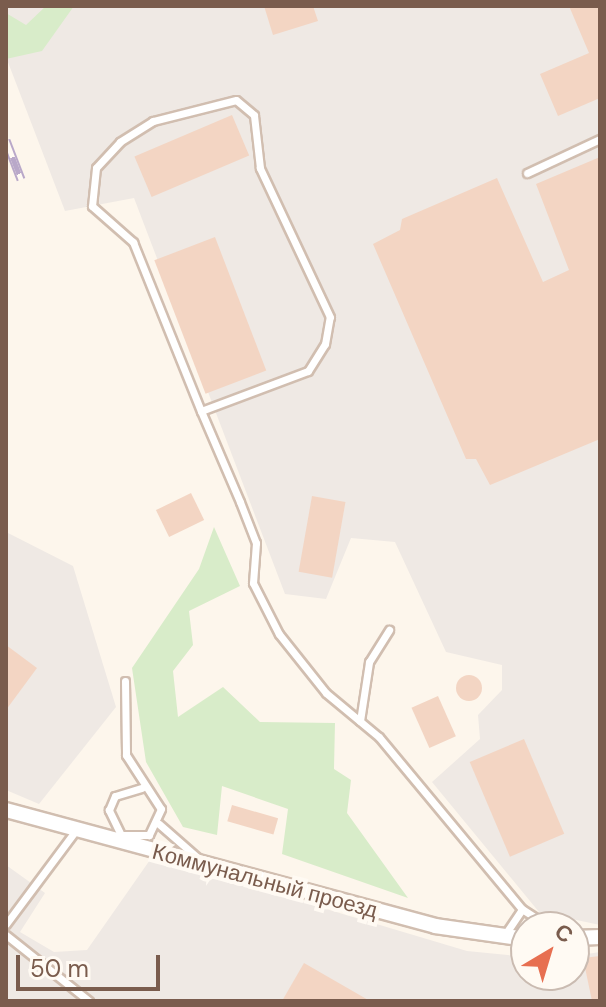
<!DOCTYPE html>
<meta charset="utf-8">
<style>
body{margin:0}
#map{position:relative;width:606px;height:1007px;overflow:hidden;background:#fdf6ec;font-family:"DM Sans",sans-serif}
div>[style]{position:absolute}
.industrial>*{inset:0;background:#efe9e4}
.green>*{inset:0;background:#d8ecc9}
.building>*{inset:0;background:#f3d5c3;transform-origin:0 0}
.round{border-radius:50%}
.roads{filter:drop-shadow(2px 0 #d1beb0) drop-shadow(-2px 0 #d1beb0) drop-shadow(0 2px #d1beb0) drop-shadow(0 -2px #d1beb0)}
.service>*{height:7px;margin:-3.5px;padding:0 3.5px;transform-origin:3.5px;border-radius:3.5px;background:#fff}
.minor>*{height:14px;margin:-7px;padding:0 7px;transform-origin:7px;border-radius:7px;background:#fff}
.rail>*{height:9px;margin-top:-4.5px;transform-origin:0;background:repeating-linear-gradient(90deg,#fffaf3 0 18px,#b9a8c9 0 36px);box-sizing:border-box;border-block:2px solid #b9a8c9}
span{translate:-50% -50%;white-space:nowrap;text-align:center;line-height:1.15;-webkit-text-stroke:8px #fffaf3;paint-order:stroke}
.street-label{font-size:22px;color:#7a5c4d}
.frame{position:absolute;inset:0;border:8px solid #7a5c4d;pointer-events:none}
.north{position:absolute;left:510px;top:911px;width:80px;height:80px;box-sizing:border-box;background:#fffaf3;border:2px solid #cabbb1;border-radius:50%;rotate:38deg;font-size:22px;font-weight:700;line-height:32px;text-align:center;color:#7a5c4d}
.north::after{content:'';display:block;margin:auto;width:28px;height:36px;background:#e76f51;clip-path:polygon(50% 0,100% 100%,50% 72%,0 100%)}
.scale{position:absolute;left:16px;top:955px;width:144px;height:36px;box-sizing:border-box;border:4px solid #7a5c4d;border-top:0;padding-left:10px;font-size:24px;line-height:28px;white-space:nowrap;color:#7a5c4d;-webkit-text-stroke:6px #fffaf3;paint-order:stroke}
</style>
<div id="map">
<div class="industrial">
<div style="clip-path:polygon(6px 6px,600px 6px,600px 925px,539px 912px,432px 782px,480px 739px,478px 715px,502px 690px,502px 665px,446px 652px,395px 542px,351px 538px,326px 599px,285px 594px,134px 198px,65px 211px,6px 57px)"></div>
<div style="clip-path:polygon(6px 532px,73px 566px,116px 707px,39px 804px,6px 790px)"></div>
<div style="clip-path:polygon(152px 857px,467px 951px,526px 957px,526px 975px,574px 975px,574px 956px,600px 952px,600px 1001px,6px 1001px,6px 865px,45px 893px,20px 932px,54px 952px,87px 950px)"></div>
</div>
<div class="green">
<div style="clip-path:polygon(46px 6px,74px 6px,42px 51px,6px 59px,6px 13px,26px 25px)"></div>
<div style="clip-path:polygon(214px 527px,240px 586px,189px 611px,193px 645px,173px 671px,178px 717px,223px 687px,260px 722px,335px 723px,334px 769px,351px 780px,347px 813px,408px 898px,282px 854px,288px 809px,222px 786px,217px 835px,183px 827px,146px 762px,132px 668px,199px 569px)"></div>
</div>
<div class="building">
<div style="clip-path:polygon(264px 6px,313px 6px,318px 21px,273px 35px)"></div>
<div style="clip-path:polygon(569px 6px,600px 6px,600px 98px,558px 116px,540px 74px,589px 53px)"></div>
<div style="left:232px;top:115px;width:44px;height:106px;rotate:67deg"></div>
<div style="clip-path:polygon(600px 157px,600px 439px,490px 485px,476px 459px,466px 459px,373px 244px,400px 230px,402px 219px,497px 178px,543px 282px,569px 270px,536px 184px)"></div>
<div style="left:215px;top:237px;width:143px;height:65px;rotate:69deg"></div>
<div style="left:191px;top:493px;width:30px;height:39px;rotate:64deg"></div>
<div style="left:312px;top:496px;width:34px;height:77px;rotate:10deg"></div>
<div style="clip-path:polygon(6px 645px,37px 668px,6px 710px)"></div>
<div class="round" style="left:456px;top:675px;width:26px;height:26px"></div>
<div style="left:438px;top:696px;width:44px;height:29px;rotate:66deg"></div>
<div style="left:524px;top:739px;width:103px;height:59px;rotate:67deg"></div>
<div style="left:232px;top:805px;width:48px;height:17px;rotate:16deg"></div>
<div style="clip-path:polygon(600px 956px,600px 1001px,592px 1001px,583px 958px)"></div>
<div style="clip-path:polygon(304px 963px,370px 1001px,282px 1001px)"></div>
</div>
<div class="roads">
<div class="service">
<div style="left:527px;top:173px;width:81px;rotate:-25deg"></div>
<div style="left:201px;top:411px;width:114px;rotate:-20.5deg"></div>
<div style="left:308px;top:371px;width:32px;rotate:-58deg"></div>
<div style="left:325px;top:344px;width:27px;rotate:-80deg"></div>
<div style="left:330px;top:317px;width:165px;rotate:-115.2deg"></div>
<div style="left:260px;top:168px;width:53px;rotate:-96.5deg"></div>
<div style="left:254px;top:115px;width:23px;rotate:-140deg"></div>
<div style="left:236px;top:100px;width:86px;rotate:165.8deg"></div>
<div style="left:153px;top:121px;width:39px;rotate:148deg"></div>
<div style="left:120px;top:142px;width:35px;rotate:133deg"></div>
<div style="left:96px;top:168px;width:38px;rotate:96deg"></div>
<div style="left:92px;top:206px;width:55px;rotate:41.3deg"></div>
<div style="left:133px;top:242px;width:182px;rotate:68.1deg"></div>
<div style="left:201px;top:411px;width:99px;rotate:66.8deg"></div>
<div style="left:240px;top:502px;width:44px;rotate:68.7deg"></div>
<div style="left:256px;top:543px;width:40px;rotate:94.3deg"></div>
<div style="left:253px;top:583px;width:57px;rotate:63deg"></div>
<div style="left:279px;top:634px;width:75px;rotate:51.5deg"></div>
<div style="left:326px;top:693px;width:69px;rotate:39.7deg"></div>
<div style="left:379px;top:737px;width:224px;rotate:50.3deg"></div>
<div style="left:522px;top:909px;width:33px;rotate:33deg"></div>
<div style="left:125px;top:681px;width:74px;rotate:89.2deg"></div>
<div style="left:126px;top:755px;width:64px;rotate:57.1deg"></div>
<div style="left:161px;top:809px;width:29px;rotate:115deg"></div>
<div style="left:149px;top:835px;width:28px;rotate:180deg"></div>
<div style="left:121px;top:835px;width:28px;rotate:-116deg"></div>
<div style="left:109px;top:810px;width:15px;rotate:-67deg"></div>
<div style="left:115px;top:796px;width:28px;rotate:-17deg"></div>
<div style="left:360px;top:721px;width:60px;rotate:-81.3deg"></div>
<div style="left:369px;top:662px;width:38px;rotate:-58deg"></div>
<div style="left:159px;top:824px;width:53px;rotate:41.2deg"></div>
<div style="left:6px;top:924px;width:117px;rotate:-53.3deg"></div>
<div style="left:6px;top:935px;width:106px;rotate:38.5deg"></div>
<div style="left:504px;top:936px;width:32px;rotate:-56deg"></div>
</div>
<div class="minor">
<div style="left:6px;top:810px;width:444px;rotate:15.1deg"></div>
<div style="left:435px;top:926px;width:92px;rotate:8.1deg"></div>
<div style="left:574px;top:938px;width:26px;rotate:-2deg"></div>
</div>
</div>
<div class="rail">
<div style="left:6px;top:140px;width:42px;rotate:69deg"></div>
</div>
<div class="street-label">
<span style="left:265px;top:881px;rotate:15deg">Коммунальный проезд</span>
</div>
<div class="frame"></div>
<div class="north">С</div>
<div class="scale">50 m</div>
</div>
